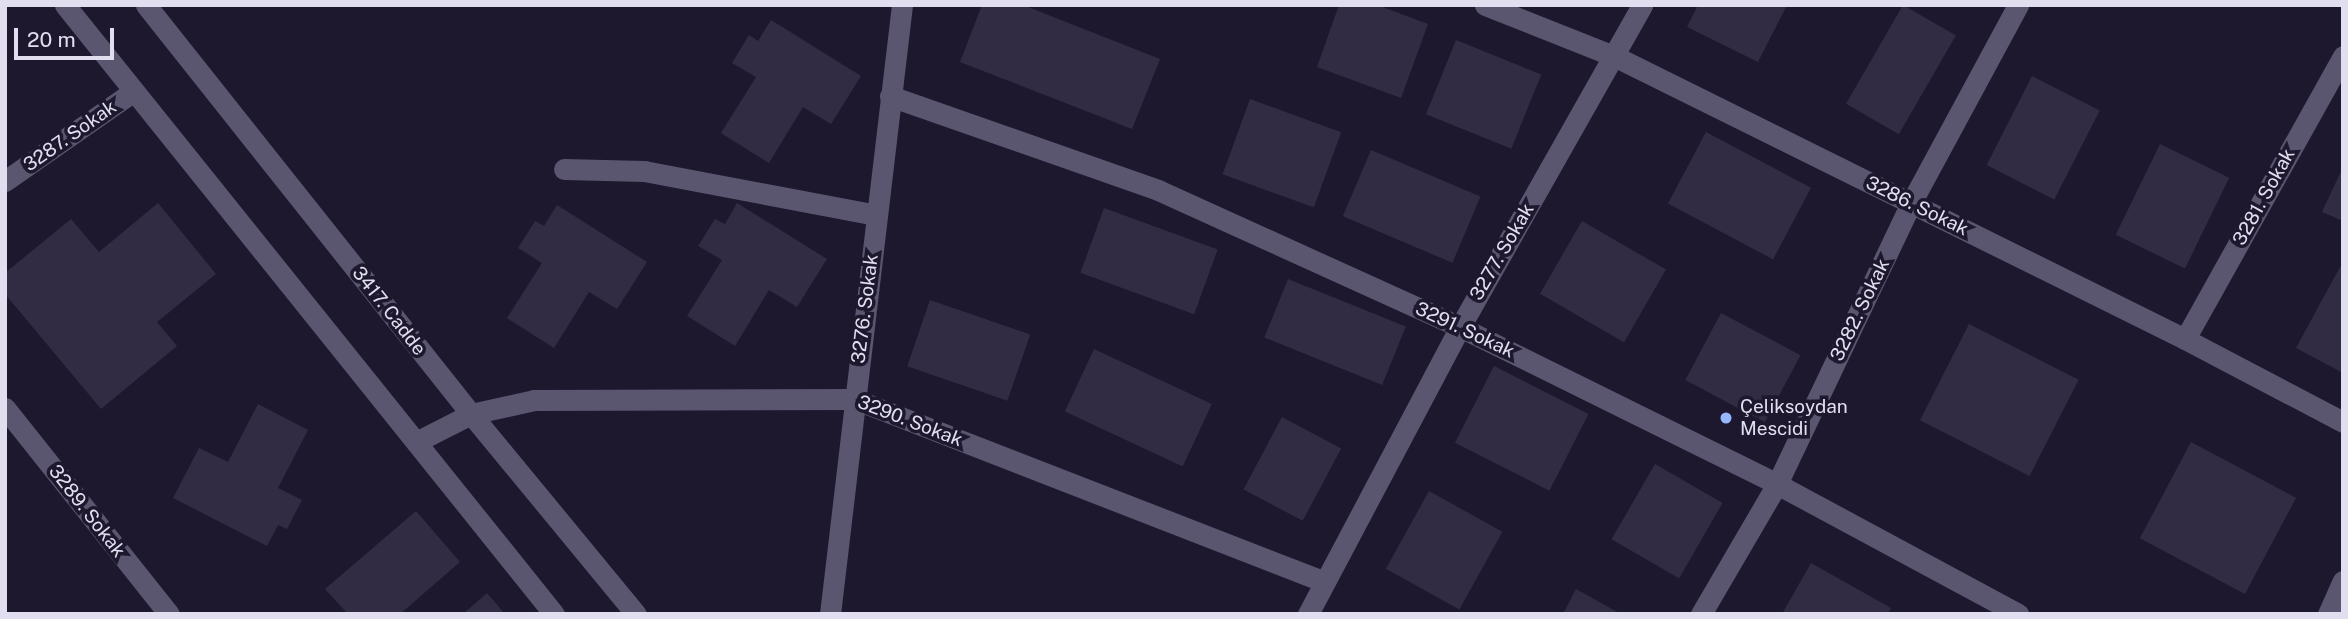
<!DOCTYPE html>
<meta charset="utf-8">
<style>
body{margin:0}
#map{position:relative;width:2348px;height:619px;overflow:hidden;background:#1d182e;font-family:"Public Sans",sans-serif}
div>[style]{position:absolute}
.building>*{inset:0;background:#312c44;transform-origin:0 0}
.minor>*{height:21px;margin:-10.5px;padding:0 10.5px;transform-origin:10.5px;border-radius:10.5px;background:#5a5670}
.dots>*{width:19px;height:19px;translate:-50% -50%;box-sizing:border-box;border:4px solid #1d182e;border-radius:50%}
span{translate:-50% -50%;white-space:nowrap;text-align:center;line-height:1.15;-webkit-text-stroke:7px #1d182e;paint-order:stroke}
.street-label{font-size:19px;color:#e1dfef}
.poi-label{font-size:19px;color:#e1dfef}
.left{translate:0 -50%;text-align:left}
.frame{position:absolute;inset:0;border:7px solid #e1dfef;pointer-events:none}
.scale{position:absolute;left:14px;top:28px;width:100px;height:32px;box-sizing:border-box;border:4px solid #e1dfef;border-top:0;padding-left:9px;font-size:21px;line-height:24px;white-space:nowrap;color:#e1dfef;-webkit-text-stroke:5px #1d182e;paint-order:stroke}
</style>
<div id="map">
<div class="building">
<div style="clip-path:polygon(982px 5px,1023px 5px,1160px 59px,1132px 129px,960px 62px)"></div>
<div style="clip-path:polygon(1339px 5px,1377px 5px,1428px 24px,1401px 98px,1317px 67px)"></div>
<div style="clip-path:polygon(1698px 5px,1787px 5px,1758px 62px,1687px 27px)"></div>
<div style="left:1903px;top:5px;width:61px;height:114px;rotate:30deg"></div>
<div style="clip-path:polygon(771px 20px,861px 76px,831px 124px,803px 107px,769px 163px,721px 133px,756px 77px,732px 63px,749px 35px,758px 41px)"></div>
<div style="left:1456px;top:40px;width:92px;height:80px;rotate:22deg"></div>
<div style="left:2032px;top:76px;width:76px;height:100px;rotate:27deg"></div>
<div style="left:1250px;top:99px;width:97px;height:80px;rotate:20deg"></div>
<div style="left:1706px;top:132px;width:119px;height:81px;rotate:28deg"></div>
<div style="left:2160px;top:144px;width:77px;height:101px;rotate:26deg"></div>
<div style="left:1371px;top:150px;width:119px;height:72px;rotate:23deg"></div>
<div style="clip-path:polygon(2343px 167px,2343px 221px,2322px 212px)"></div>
<div style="clip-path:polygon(158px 203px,216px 274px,157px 322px,177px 346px,101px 409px,5px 294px,5px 273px,71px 219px,99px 252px)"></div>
<div style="clip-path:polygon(737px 203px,827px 259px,797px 307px,769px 290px,735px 346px,687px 316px,722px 260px,698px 246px,715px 219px,725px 224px)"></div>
<div style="clip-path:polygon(557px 205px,647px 262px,617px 309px,589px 292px,554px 348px,507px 318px,542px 263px,518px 248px,535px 221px,544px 226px)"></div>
<div style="left:1104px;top:208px;width:121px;height:69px;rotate:20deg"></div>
<div style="left:1582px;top:221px;width:97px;height:84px;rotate:30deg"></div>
<div style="clip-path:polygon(2340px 267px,2343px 268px,2343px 373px,2296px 348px)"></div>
<div style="left:1288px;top:279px;width:127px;height:63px;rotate:22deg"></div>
<div style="left:930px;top:300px;width:106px;height:70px;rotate:19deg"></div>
<div style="left:1721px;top:313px;width:90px;height:76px;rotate:28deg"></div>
<div style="left:1969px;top:324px;width:123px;height:108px;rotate:27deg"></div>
<div style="left:1094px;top:349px;width:130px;height:69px;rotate:25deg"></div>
<div style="left:1494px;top:366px;width:106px;height:86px;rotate:27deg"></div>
<div style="clip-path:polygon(258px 404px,308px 430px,278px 488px,302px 500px,287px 529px,278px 525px,267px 546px,173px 498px,199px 448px,228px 462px)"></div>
<div style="left:1282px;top:417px;width:67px;height:82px;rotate:28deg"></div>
<div style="left:2191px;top:442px;width:119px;height:109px;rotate:28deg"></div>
<div style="left:1655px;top:464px;width:78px;height:87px;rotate:30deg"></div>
<div style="left:1429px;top:491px;width:84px;height:89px;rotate:29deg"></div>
<div style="clip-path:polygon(416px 511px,460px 562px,400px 614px,348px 614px,325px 589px)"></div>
<div style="clip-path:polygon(1811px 563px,1891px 608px,1888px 614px,1782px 614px)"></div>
<div style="clip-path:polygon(1576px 589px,1621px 614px,1563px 614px)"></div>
<div style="clip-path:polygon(487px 593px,505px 614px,463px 614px)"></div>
</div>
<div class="minor">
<div style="left:65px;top:5px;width:781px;rotate:51.24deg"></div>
<div style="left:146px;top:5px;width:522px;rotate:51.53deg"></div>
<div style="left:471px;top:414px;width:259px;rotate:50.5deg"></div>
<div style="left:1485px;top:5px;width:139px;rotate:21.6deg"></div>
<div style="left:1614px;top:56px;width:637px;rotate:26.36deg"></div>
<div style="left:2185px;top:339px;width:178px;rotate:27.7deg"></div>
<div style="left:890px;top:96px;width:284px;rotate:19.3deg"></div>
<div style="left:1158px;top:190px;width:332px;rotate:24.4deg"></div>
<div style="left:1460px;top:327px;width:354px;rotate:26.3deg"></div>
<div style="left:1777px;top:484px;width:274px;rotate:28.3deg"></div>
<div style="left:564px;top:169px;width:80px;rotate:1.4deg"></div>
<div style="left:644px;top:171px;width:236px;rotate:10.7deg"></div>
<div style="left:5px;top:181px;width:157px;rotate:-34.9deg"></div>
<div style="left:2185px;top:339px;width:324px;rotate:-60.8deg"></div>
<div style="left:5px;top:408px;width:263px;rotate:51.5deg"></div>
<div style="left:416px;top:442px;width:62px;rotate:-27deg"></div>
<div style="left:471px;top:414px;width:65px;rotate:-12.5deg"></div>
<div style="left:534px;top:400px;width:320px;rotate:-0.2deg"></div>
<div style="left:854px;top:399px;width:505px;rotate:21.23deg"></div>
<div style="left:830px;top:614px;width:613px;rotate:-83.26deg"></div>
<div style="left:1308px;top:614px;width:325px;rotate:-62.1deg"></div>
<div style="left:1460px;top:327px;width:370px;rotate:-60.5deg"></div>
<div style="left:1701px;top:614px;width:151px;rotate:-59.7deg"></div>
<div style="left:1777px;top:484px;width:311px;rotate:-64.5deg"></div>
<div style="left:1911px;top:203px;width:225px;rotate:-61.6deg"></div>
<div style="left:2328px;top:614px;width:36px;rotate:-66deg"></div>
</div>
<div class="dots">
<div style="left:1726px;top:418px;background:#96b6fd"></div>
</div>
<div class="street-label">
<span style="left:70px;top:136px;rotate:-35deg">3287. Sokak</span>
<span style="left:2264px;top:197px;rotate:-61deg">3281. Sokak</span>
<span style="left:1917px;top:206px;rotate:26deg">3286. Sokak</span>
<span style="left:1502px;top:252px;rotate:-60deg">3277. Sokak</span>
<span style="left:865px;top:309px;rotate:-83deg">3276. Sokak</span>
<span style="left:1860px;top:310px;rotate:-64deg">3282. Sokak</span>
<span style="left:389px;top:311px;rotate:52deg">3417. Cadde</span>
<span style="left:1465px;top:330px;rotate:25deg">3291. Sokak</span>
<span style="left:910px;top:421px;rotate:21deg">3290. Sokak</span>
<span style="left:87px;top:511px;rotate:52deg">3289. Sokak</span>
</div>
<div class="poi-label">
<span class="left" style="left:1740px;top:418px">Çeliksoydan<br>Mescidi</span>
</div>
<div class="frame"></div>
<div class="scale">20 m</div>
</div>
